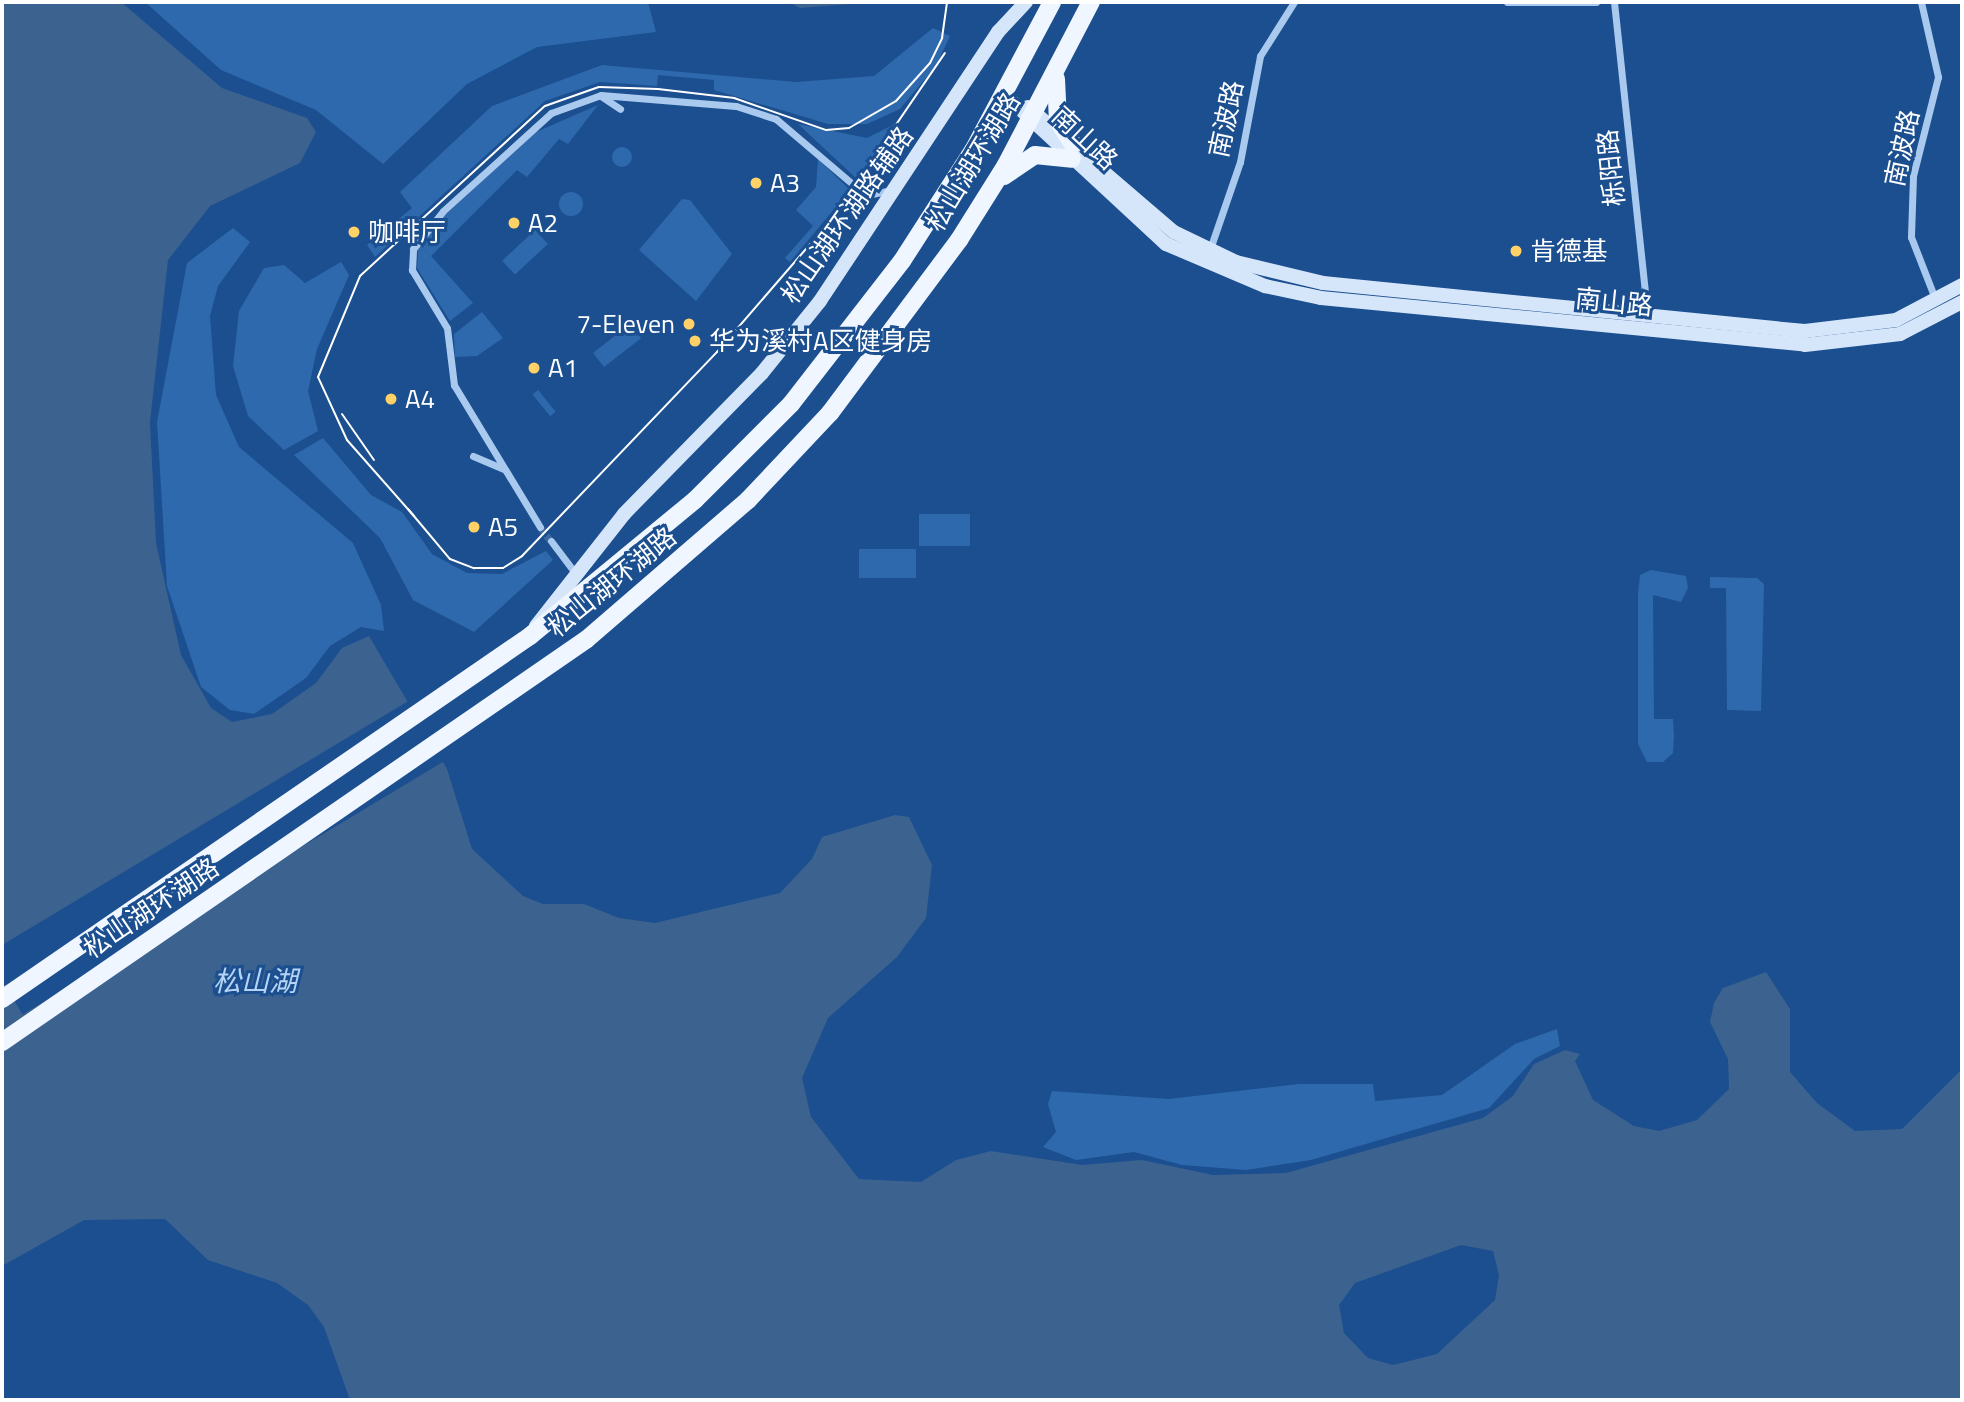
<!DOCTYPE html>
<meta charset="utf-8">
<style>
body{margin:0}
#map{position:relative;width:1964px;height:1402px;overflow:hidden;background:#1b4f8f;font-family:"Titillium Web","Noto Sans SC",sans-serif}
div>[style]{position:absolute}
.green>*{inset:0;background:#2e69ad;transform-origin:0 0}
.round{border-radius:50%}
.water>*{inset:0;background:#3c6290}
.pier>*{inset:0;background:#1b4f8f;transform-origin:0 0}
.minor-tunnel>*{height:7px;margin-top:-3.5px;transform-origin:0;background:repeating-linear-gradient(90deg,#3d69a0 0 7px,transparent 0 10.5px)}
.minor>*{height:7px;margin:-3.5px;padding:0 3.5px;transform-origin:3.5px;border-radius:3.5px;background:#a9c9ee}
.secondary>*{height:14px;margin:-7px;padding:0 7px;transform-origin:7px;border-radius:7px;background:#d6e6fa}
.primary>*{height:18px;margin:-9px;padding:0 9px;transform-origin:9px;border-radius:9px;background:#f0f6ff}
.tram>*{height:2px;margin:-1px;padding:0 1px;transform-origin:1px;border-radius:1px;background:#fff}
.dots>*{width:19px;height:19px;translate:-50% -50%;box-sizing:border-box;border:4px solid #1b4f8f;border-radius:50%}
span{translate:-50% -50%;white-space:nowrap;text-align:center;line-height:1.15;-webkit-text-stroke:6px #1b4f8f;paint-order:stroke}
.street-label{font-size:26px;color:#fff}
.poi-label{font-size:26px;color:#fff}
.left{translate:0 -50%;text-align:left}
.right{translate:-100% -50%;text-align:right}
.water-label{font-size:28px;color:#b5d3f5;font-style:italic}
.frame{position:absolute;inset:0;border:4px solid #fff;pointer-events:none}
</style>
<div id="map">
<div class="green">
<div style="clip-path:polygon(145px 2px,648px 2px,656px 32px,537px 47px,467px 84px,383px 164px,316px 110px,221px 70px)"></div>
<div style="clip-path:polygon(933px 28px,950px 36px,936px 66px,900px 109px,867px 124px,828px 124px,714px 90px,714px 80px,658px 75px,657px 86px,600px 82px,545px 101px,375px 257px,367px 245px,412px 208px,400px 192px,492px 106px,602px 65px,796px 82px,874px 76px)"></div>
<div style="clip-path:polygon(598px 105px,568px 144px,559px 139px,527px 177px,517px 170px,431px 256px,473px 303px,450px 321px,417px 268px,418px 250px,429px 230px,534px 133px)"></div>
<div style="clip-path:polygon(899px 122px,857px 179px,798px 124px,867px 138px)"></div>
<div class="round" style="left:612px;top:147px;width:20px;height:20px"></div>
<div style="clip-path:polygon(818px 159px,850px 190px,790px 262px,785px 258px,813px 226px,796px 210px,816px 187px)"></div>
<div class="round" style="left:559px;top:192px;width:24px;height:24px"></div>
<div style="clip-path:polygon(682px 199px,690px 200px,732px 254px,696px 301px,639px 250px)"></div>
<div style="clip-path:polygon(233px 228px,250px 242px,218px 286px,210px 316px,216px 395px,239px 447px,353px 543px,381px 605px,384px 631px,361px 627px,330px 646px,306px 678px,254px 714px,230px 710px,201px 687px,167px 586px,157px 422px,187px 263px)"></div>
<div style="left:535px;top:230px;width:19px;height:45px;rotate:47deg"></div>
<div style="clip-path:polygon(341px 262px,349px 275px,317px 349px,308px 391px,318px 431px,284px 450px,248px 416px,233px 366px,239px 311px,264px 268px,284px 265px,305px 283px)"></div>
<div style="clip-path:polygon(482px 312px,503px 338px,477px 356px,455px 357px,454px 334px)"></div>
<div style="left:630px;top:324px;width:18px;height:47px;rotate:52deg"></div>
<div style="left:538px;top:390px;width:28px;height:7px;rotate:51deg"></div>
<div style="clip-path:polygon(323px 438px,371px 495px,402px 512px,432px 554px,467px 573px,502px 574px,546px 551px,553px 560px,474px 632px,413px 600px,380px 538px,294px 455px)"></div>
<div style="left:970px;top:514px;width:32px;height:51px;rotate:90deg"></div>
<div style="left:916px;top:549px;width:29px;height:57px;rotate:90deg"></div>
<div style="clip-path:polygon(1651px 570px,1686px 576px,1688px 588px,1681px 602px,1653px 595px,1654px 719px,1673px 719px,1674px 736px,1673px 753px,1663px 762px,1647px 762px,1638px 744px,1638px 594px,1640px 575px)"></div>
<div style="clip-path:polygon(1710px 577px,1757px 578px,1764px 584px,1761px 711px,1727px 710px,1726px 588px,1710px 588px)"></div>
<div style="clip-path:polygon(1557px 1029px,1560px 1046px,1534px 1059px,1489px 1108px,1311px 1160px,1246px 1170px,1182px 1165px,1134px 1152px,1076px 1160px,1043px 1147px,1056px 1132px,1048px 1104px,1052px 1091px,1169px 1099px,1299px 1084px,1373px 1084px,1375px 1101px,1442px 1095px,1515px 1044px)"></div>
</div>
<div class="water">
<div style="clip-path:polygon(evenodd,2px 2px,121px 2px,222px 88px,307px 118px,316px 132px,300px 163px,210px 206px,168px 260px,150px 422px,156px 543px,181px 655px,211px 708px,232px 722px,272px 714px,316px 683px,342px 648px,369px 636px,447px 769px,472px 849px,523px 896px,543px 904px,584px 904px,619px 918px,655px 923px,780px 893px,812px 859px,822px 837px,895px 815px,909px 817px,932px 865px,926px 918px,897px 957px,828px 1018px,802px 1078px,811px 1117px,859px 1179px,921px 1182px,956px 1160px,991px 1151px,1082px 1165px,1142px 1160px,1213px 1175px,1286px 1173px,1483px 1118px,1513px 1096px,1534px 1064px,1565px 1050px,1580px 1054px,1575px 1061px,1593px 1100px,1634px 1126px,1659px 1131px,1697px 1120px,1729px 1089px,1728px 1059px,1710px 1022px,1714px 1003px,1723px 988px,1766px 972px,1790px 1009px,1790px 1072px,1817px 1103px,1855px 1131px,1902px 1129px,1962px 1069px,1962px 1400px,350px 1400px,324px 1327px,308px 1305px,277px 1283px,208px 1260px,165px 1219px,84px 1220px,2px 1266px,2px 2px,1461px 1245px,1493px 1251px,1499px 1275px,1495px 1300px,1437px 1354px,1393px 1365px,1368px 1358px,1344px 1333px,1339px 1305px,1355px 1283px,1461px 1245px)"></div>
<div style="clip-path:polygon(789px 2px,877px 2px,800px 8px)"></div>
</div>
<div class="pier">
<div style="left:410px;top:700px;width:70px;height:494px;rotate:59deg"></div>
</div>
<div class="minor-tunnel">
<div style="left:540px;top:527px;width:18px;rotate:52deg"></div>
</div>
<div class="minor">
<div style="left:1507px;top:2px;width:89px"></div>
<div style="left:1614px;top:2px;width:318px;rotate:83.9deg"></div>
<div style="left:1921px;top:2px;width:77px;rotate:77.2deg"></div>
<div style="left:1938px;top:77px;width:102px;rotate:104.2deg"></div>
<div style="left:1913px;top:176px;width:61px;rotate:91.9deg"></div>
<div style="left:1911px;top:237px;width:69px;rotate:68.7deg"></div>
<div style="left:601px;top:96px;width:23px;rotate:34deg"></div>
<div style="left:1210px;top:249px;width:92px;rotate:-71deg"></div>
<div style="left:1240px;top:162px;width:108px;rotate:-79.3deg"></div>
<div style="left:1260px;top:56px;width:64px;rotate:-57.8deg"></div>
<div style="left:473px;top:456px;width:34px;rotate:23deg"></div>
<div style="left:540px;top:527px;width:166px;rotate:-121.2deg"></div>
<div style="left:454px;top:385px;width:57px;rotate:-97deg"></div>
<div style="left:447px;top:328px;width:68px;rotate:-121.1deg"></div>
<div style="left:412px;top:270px;width:21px;rotate:-87deg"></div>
<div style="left:413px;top:249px;width:48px;rotate:-51.7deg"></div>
<div style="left:443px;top:211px;width:146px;rotate:-42.2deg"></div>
<div style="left:551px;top:113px;width:53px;rotate:-19.8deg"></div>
<div style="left:601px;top:95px;width:135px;rotate:4.7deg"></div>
<div style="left:736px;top:106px;width:42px;rotate:18deg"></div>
<div style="left:776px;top:119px;width:106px;rotate:40.4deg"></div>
<div style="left:857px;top:188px;width:16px;rotate:22deg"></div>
<div style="left:872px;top:194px;width:19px;rotate:-12deg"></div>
<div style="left:551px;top:541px;width:40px;rotate:53deg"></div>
</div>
<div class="secondary">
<div style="left:1005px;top:95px;width:219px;rotate:42.8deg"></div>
<div style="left:1166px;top:244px;width:108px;rotate:23deg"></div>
<div style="left:1265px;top:286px;width:57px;rotate:12.1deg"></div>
<div style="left:1321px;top:298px;width:486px;rotate:5.5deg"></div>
<div style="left:1805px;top:345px;width:96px;rotate:-6.6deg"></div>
<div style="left:1900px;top:334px;width:70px;rotate:-27.3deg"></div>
<div style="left:1028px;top:107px;width:192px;rotate:40.6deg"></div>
<div style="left:1174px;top:232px;width:69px;rotate:25.8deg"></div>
<div style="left:1236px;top:262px;width:89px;rotate:13.6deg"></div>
<div style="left:1323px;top:283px;width:484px;rotate:5.7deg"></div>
<div style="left:1805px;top:331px;width:92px;rotate:-6.9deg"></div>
<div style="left:1896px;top:320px;width:75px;rotate:-27.9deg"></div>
<div style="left:536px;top:626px;width:142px;rotate:-51.8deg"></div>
<div style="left:624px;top:514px;width:197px;rotate:-45.6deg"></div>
<div style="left:762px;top:373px;width:92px;rotate:-51.1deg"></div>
<div style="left:820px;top:301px;width:323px;rotate:-56.5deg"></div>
<div style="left:998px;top:32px;width:41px;rotate:-47deg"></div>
</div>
<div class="primary">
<div style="left:1056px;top:79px;width:42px;rotate:87.3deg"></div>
<div style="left:1058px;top:121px;width:27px;rotate:57deg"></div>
<div style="left:1004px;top:176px;width:37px;rotate:-34deg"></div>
<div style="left:1035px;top:155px;width:37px;rotate:6deg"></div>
<div style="left:2px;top:999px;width:641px;rotate:-34.51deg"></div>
<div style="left:530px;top:636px;width:214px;rotate:-39.5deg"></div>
<div style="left:695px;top:500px;width:136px;rotate:-45deg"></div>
<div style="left:791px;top:404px;width:181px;rotate:-52.2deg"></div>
<div style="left:902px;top:261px;width:133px;rotate:-57.3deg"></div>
<div style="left:974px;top:149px;width:166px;rotate:-62deg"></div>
<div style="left:2px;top:1042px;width:710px;rotate:-34.56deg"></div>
<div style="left:587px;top:639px;width:213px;rotate:-40.8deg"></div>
<div style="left:748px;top:500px;width:120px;rotate:-46.7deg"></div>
<div style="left:830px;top:413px;width:216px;rotate:-53.3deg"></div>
<div style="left:959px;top:240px;width:89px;rotate:-57.9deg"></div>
<div style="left:1006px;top:165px;width:184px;rotate:-62.5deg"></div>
</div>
<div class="tram">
<div style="left:342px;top:414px;width:56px;rotate:55.2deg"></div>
<div style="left:408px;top:509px;width:65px;rotate:50deg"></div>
<div style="left:450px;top:559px;width:26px;rotate:21deg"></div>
<div style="left:474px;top:568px;width:29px"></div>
<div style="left:503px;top:568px;width:22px;rotate:-32deg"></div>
<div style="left:522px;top:556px;width:282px;rotate:-46.3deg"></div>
<div style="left:717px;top:352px;width:174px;rotate:-49.2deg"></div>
<div style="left:831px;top:220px;width:202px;rotate:-55.7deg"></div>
<div style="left:414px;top:516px;width:101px;rotate:-131.4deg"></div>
<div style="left:347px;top:440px;width:69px;rotate:-114.7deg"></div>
<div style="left:318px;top:377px;width:109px;rotate:-67.4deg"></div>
<div style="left:360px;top:276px;width:251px;rotate:-42.6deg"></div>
<div style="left:545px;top:106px;width:57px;rotate:-19.4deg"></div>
<div style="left:599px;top:87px;width:59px;rotate:1.9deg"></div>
<div style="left:658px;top:89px;width:77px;rotate:6.8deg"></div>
<div style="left:734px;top:98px;width:97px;rotate:19.2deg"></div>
<div style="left:826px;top:130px;width:23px;rotate:-5deg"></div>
<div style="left:849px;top:128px;width:54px;rotate:-29.9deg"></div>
<div style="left:896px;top:101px;width:51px;rotate:-48.2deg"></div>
<div style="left:930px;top:63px;width:28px;rotate:-64deg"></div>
<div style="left:942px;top:38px;width:36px;rotate:-82deg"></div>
</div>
<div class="dots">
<div style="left:756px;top:183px;background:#ffd166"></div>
<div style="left:514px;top:223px;background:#ffd166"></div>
<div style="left:354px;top:232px;background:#ffd166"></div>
<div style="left:1516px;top:251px;background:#ffd166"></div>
<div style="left:689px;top:324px;background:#ffd166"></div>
<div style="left:695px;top:341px;background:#ffd166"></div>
<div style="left:534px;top:368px;background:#ffd166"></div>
<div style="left:391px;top:399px;background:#ffd166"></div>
<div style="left:474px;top:527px;background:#ffd166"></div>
</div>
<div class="street-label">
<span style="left:1226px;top:119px;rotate:-78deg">南波路</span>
<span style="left:1085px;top:138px;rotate:43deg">南山路</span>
<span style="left:1902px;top:148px;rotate:-78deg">南波路</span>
<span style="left:973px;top:162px;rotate:-59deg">松山湖环湖路</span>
<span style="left:1611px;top:168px;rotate:-96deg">栎阳路</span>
<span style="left:847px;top:215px;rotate:-55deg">松山湖环湖路辅路</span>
<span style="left:1614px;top:302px;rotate:6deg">南山路</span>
<span style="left:612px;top:582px;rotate:-39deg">松山湖环湖路</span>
<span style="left:151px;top:908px;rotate:-34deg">松山湖环湖路</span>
</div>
<div class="poi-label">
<span class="left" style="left:770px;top:183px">A3</span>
<span class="left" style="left:528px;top:223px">A2</span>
<span class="left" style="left:368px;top:232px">咖啡厅</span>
<span class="left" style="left:1530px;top:251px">肯德基</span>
<span class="right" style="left:675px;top:324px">7-Eleven</span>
<span class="left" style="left:709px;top:341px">华为溪村A区健身房</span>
<span class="left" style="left:548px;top:368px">A1</span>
<span class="left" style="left:405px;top:399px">A4</span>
<span class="left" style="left:488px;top:527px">A5</span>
</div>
<div class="water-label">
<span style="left:255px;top:981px">松山湖</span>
</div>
<div class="frame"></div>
</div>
